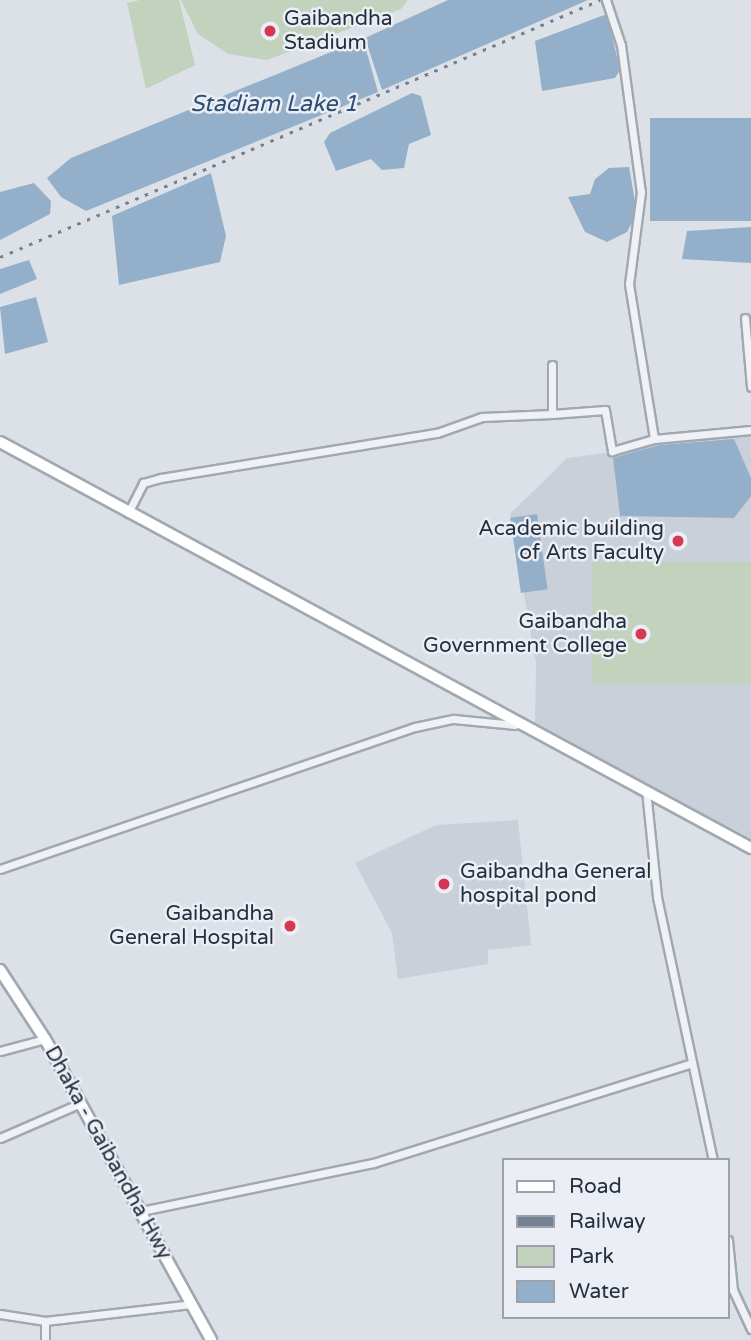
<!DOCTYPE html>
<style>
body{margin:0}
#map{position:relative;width:751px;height:1340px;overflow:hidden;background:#dce1e7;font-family:"Varela Round",sans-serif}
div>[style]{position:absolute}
.built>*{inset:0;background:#cad0d9}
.green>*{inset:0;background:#c2d2bc;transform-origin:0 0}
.water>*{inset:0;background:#94afca;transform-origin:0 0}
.roads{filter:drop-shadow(2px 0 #a1a8b1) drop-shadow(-2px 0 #a1a8b1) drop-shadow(0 2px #a1a8b1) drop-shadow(0 -2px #a1a8b1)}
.street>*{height:7px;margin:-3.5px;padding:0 3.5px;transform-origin:3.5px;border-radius:3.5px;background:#eff1f5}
.secondary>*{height:10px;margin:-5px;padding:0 5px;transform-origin:5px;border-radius:5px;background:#fff}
.primary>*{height:10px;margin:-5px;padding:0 5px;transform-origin:5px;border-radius:5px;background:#fff}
.rail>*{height:2.5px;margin-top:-1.25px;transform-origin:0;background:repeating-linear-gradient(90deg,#758092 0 3.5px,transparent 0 10.5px)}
.dots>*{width:19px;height:19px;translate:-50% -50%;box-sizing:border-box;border:4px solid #ebeff5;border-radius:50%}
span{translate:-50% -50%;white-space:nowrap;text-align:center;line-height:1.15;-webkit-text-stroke:5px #ebeff5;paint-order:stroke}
.poi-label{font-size:21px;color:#252f3e}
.left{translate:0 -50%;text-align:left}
.right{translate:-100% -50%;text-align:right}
.street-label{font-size:21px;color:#252f3e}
.water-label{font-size:23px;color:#2d4e74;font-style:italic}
.legend{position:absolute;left:502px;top:1158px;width:228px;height:161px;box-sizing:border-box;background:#ebeff5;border:2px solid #9ca2ac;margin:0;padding:9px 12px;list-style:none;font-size:21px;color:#252f3e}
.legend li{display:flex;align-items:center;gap:14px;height:35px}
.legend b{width:35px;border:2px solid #9ca2ac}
</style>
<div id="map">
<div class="built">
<div style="clip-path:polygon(751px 434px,751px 843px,535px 725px,536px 663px,510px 514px,567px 458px)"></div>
<div style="clip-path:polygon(518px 820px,531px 945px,488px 950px,488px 964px,398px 979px,392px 933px,355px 863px,436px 825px)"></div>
</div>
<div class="green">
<div style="clip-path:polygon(140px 0,179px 0,195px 65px,146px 89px,127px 3px)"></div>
<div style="clip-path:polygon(181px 0,408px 0,401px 9px,267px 60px,228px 54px,198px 34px)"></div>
<div style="left:751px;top:562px;width:122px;height:159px;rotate:90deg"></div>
</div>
<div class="water">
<div style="clip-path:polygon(448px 0,588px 0,382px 90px,365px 38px)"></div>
<div style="clip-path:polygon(607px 14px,620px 70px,615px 78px,542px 91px,535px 41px)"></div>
<div style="clip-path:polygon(363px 39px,378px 92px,86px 211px,61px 197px,47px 178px,71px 158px)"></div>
<div style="clip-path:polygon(412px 93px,421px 96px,431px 135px,409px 144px,404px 168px,382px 170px,371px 159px,336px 171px,324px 142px,330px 133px)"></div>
<div style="left:751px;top:118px;width:103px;height:101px;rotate:90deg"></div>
<div style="clip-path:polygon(629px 167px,637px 213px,627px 232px,607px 242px,585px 232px,568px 197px,590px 194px,595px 179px,609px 168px)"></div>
<div style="clip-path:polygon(211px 173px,226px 236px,220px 262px,119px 285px,112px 216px)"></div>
<div style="clip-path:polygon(34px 183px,51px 201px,50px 214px,0 240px,0 192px)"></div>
<div style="clip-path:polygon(751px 227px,751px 263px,682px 259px,687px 231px)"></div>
<div style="clip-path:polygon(29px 260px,37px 279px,0 294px,0 269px)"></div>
<div style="clip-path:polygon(36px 297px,48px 342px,5px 354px,0 307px)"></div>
<div style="clip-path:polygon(734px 439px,751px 478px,751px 496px,734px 518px,620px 516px,613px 458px,659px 445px)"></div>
<div style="left:537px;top:514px;width:76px;height:27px;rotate:82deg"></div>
</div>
<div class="roads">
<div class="street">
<div style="left:606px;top:0;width:47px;rotate:71.6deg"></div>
<div style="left:621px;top:45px;width:148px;rotate:82.3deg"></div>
<div style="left:641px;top:192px;width:93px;rotate:97.4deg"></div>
<div style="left:629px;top:284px;width:157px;rotate:80.8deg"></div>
<div style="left:745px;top:318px;width:69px;rotate:85deg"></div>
<div style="left:552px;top:414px;width:53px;rotate:-4.3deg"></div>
<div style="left:605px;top:410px;width:42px;rotate:80.3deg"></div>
<div style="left:612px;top:451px;width:44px;rotate:-15.9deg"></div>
<div style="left:654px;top:439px;width:97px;rotate:-5.3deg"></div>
<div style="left:128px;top:513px;width:34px;rotate:-63deg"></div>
<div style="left:143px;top:483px;width:19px;rotate:-16deg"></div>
<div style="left:161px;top:478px;width:280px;rotate:-9.3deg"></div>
<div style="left:437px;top:433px;width:48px;rotate:-19.6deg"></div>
<div style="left:482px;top:417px;width:70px;rotate:-2.5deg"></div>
<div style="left:552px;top:414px;width:49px;rotate:-90deg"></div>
<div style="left:646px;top:790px;width:108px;rotate:84.1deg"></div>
<div style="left:657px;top:897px;width:269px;rotate:78deg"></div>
<div style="left:0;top:869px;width:439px;rotate:-18.9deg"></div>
<div style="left:415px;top:727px;width:40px;rotate:-12deg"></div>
<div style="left:454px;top:719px;width:61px;rotate:5.6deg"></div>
<div style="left:0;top:1051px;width:47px;rotate:-14.9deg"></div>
<div style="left:0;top:1138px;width:88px;rotate:-23.4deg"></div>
<div style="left:141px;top:1211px;width:237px;rotate:-11.7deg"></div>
<div style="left:373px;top:1163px;width:334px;rotate:-17.4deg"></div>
<div style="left:728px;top:1240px;width:50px;rotate:84.3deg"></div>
<div style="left:733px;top:1290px;width:43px;rotate:65.2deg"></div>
<div style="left:0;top:1314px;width:46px;rotate:8.8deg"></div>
<div style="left:45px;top:1321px;width:147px;rotate:-6.6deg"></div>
<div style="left:45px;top:1321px;width:19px;rotate:90deg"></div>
</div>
<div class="secondary">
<div style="left:0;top:442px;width:854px;rotate:28.4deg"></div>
</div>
<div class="primary">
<div style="left:0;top:970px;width:82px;rotate:56.9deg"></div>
<div style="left:45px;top:1039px;width:344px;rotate:61.1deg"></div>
</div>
</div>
<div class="rail">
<div style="left:0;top:257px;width:653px;rotate:-23.19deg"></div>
</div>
<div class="dots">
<div style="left:270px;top:31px;background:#d63752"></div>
<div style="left:678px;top:541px;background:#d63752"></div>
<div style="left:641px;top:634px;background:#d63752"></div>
<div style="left:444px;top:884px;background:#d63752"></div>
<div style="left:290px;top:926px;background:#d63752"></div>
</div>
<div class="poi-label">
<span class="left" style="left:284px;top:31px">Gaibandha<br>Stadium</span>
<span class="right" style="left:664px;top:541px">Academic building<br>of Arts Faculty</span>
<span class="right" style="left:627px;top:634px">Gaibandha<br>Government College</span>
<span class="left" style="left:460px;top:884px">Gaibandha General<br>hospital pond</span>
<span class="right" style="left:274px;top:926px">Gaibandha<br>General Hospital</span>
</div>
<div class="street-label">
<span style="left:108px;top:1153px;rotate:61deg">Dhaka - Gaibandha Hwy</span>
</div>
<div class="water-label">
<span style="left:274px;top:104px">Stadiam Lake 1</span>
</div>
<ul class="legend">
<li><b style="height:9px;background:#fff"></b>Road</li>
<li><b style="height:9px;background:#758092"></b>Railway</li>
<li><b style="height:19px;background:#c2d2bc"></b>Park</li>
<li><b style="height:19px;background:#94afca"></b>Water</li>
</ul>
</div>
